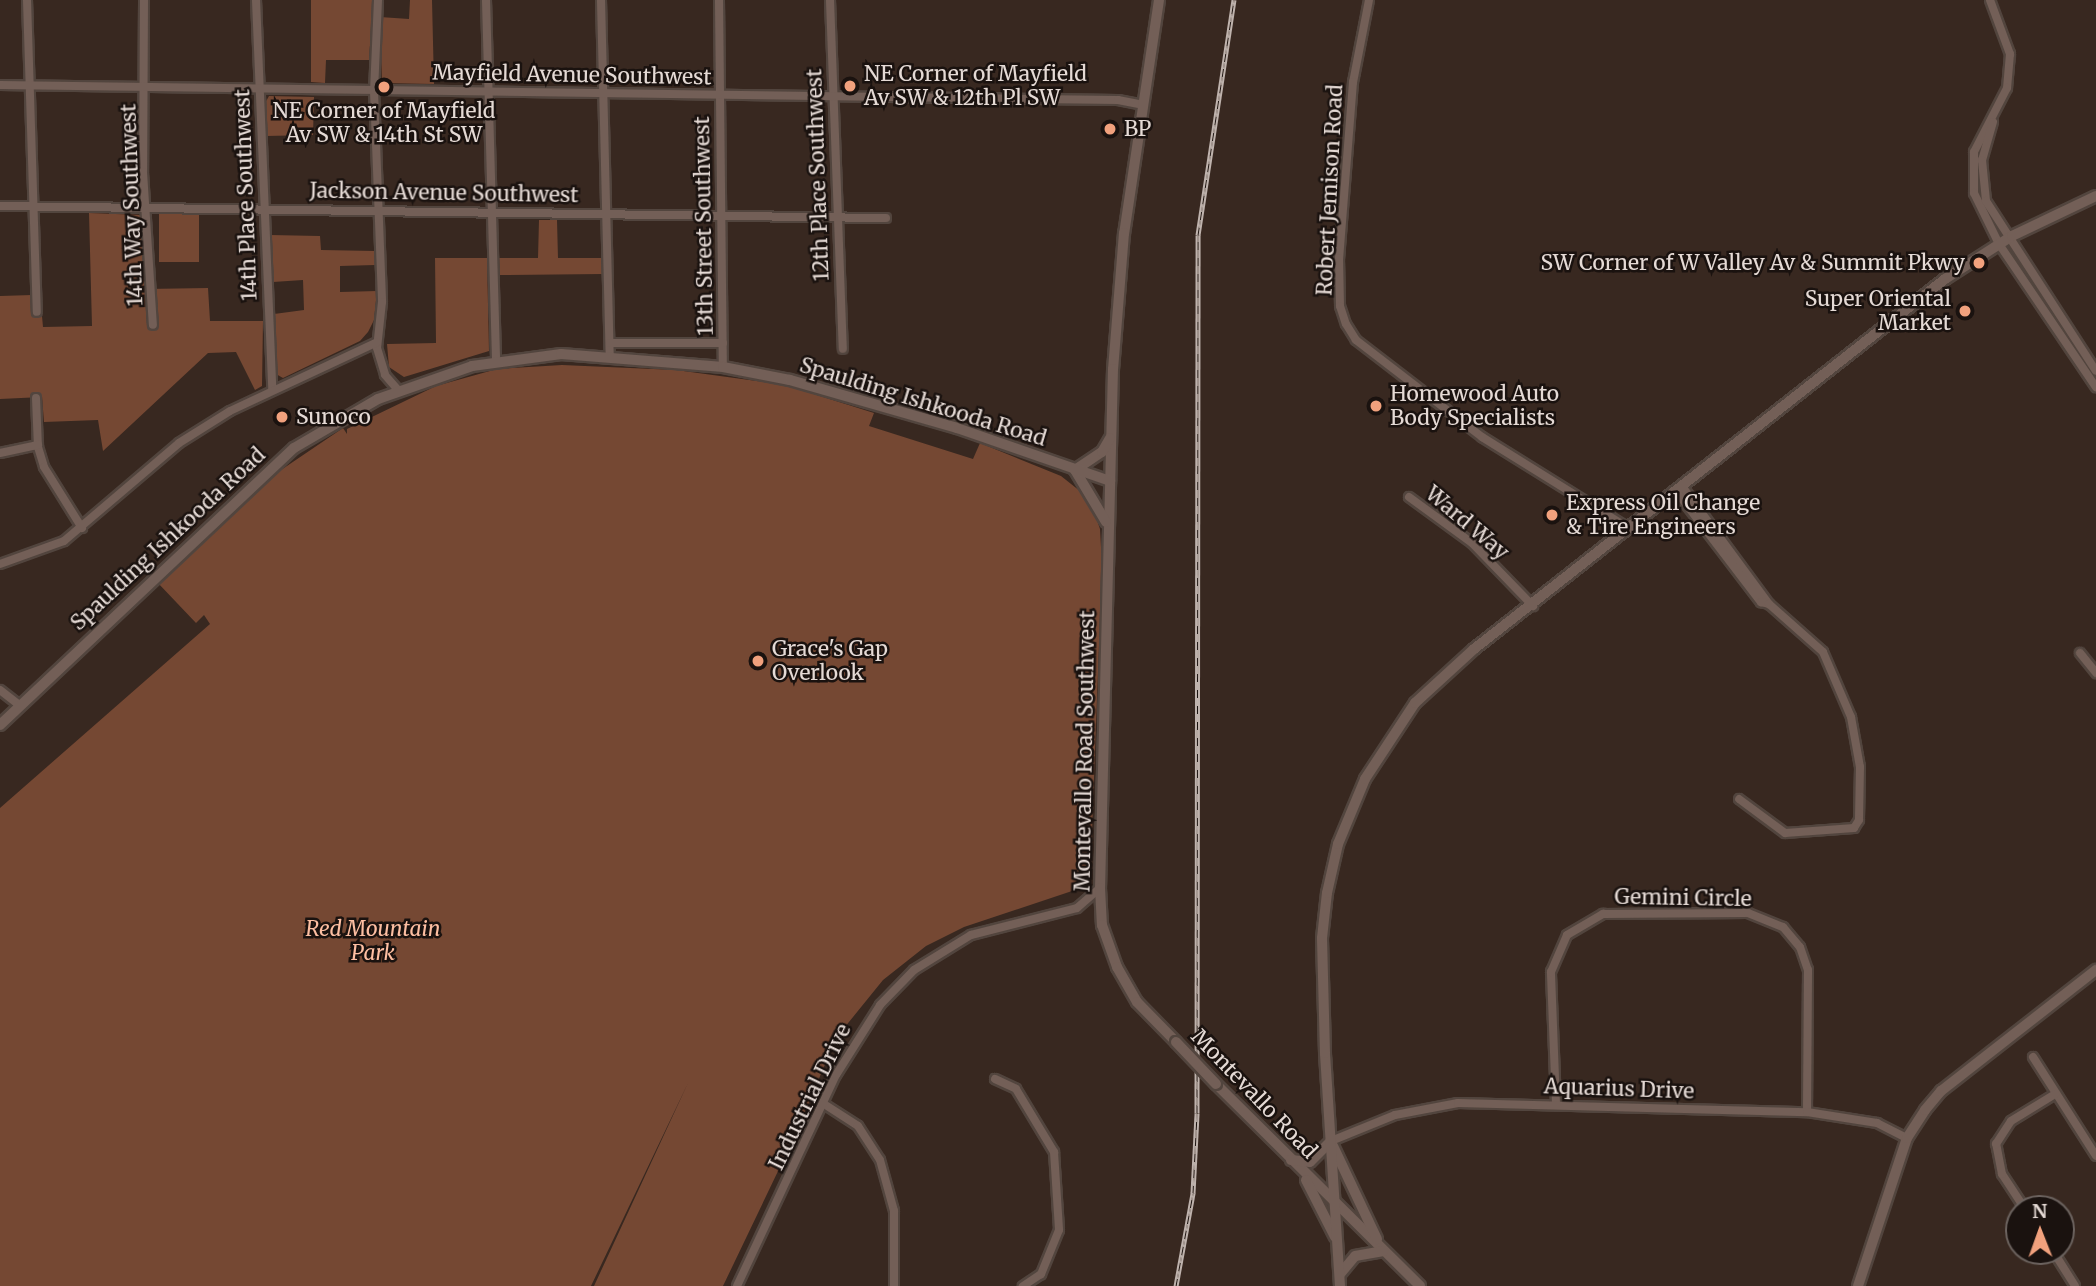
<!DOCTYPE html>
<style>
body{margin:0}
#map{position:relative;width:2096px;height:1286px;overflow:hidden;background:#382820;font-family:Merriweather,serif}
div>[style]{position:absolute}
.green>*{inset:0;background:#754833;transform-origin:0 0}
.roads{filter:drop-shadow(2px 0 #52453e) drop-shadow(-2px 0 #52453e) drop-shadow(0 2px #52453e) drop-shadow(0 -2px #52453e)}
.street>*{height:8px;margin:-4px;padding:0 4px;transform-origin:4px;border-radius:4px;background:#735f57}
.secondary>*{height:10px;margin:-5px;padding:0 5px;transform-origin:5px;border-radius:5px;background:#735f57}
.rail>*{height:5px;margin-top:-2.5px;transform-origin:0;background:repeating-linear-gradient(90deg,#1a120f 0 8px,#bfb3ad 0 16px);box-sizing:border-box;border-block:2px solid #bfb3ad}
.bridges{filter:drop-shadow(2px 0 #52453e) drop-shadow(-2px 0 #52453e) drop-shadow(0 2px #52453e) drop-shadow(0 -2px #52453e)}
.secondary-bridge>*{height:10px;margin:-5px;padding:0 5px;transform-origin:5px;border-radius:5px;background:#735f57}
.dots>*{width:19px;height:19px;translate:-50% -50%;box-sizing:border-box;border:4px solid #1a120f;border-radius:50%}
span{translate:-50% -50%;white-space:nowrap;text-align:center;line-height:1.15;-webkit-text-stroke:5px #1a120f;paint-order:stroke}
.poi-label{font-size:21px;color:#e5dad5}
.left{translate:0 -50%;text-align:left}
.right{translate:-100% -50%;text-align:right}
.street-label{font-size:21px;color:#e5dad5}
.park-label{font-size:21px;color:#febfa2;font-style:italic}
.north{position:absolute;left:2005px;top:1195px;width:70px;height:70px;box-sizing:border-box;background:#1a120f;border:2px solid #6b625e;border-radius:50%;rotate:359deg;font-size:19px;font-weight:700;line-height:28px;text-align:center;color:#e5dad5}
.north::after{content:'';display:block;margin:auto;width:24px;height:32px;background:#f1a17d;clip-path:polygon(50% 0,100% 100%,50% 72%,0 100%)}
</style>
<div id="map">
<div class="green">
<div style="clip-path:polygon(311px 0,373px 0,369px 60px,326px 60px,325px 83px,311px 82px)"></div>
<div style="clip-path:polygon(410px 0,432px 0,434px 84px,382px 83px,380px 17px,409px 19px)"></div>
<div style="clip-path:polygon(269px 96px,314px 97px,313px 135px,266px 136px,265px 103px)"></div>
<div style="clip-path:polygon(89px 213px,142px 215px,146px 289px,208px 288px,210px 321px,263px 321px,262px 386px,255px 390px,236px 352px,208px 353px,103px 451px,98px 420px,44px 422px,42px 397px,0 399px,0 296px,32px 295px,33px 315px,42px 316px,43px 327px,92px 326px)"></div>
<div style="left:159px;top:214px;width:40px;height:48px"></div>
<div style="clip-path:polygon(539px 220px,557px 220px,558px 258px,602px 258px,603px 274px,500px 275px,499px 258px,538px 258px)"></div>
<div style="clip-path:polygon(270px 235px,320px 236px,321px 250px,375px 251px,375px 265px,340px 266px,340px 292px,377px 291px,374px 320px,368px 332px,360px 341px,283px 378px,276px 374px,274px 314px,304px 310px,303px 280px,273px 282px)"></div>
<div style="clip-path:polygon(435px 258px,487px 258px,489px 351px,404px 377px,389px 367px,387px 344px,436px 343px)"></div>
<div style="clip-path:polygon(562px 365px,676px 370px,785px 385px,874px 413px,869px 426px,973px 459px,980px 443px,1061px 476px,1090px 499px,1100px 529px,1102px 565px,1090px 885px,964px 927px,926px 946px,883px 980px,836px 1038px,797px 1131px,786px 1135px,787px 1150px,780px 1167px,723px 1286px,594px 1286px,688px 1083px,591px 1286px,0 1286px,0 808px,210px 624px,204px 615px,196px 623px,157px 582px,281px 470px,343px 428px,347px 434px,347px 429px,436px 386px,497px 369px)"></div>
</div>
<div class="roads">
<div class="street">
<div style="left:27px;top:0;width:312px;rotate:88.2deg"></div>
<div style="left:144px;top:0;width:172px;rotate:90.3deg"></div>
<div style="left:143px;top:172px;width:153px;rotate:86.3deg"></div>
<div style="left:256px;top:0;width:389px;rotate:87.6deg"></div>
<div style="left:378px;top:0;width:91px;rotate:92.5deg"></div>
<div style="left:374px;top:91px;width:211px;rotate:87.8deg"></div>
<div style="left:382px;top:302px;width:46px;rotate:96.2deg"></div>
<div style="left:377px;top:348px;width:28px;rotate:73deg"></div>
<div style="left:385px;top:375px;width:20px;rotate:49deg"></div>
<div style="left:486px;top:0;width:362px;rotate:88.4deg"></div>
<div style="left:601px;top:0;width:356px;rotate:88.6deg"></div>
<div style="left:719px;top:0;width:367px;rotate:89.4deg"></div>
<div style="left:830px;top:0;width:349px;rotate:87.9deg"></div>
<div style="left:1369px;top:0;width:84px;rotate:101deg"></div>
<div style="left:1353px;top:82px;width:177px;rotate:94.5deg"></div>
<div style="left:1339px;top:258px;width:48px;rotate:88.8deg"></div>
<div style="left:1340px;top:306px;width:19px;rotate:72deg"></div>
<div style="left:1346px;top:324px;width:19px;rotate:58deg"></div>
<div style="left:1356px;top:340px;width:159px;rotate:37.6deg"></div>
<div style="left:1482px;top:437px;width:174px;rotate:31.9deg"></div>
<div style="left:1990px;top:0;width:58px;rotate:69.7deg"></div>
<div style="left:2010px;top:54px;width:34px;rotate:95deg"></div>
<div style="left:2007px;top:88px;width:72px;rotate:117.3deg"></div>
<div style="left:1974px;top:152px;width:41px;rotate:90deg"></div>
<div style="left:1974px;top:193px;width:57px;rotate:63.9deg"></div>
<div style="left:1999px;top:244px;width:173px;rotate:55.9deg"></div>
<div style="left:0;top:85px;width:1118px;rotate:0.77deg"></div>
<div style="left:1118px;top:100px;width:25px;rotate:11deg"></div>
<div style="left:1993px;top:122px;width:40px;rotate:106deg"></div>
<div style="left:1982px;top:160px;width:41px;rotate:84.4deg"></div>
<div style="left:1986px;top:201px;width:202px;rotate:57.1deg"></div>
<div style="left:0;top:206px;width:886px;rotate:0.78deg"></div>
<div style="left:610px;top:343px;width:113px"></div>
<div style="left:36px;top:398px;width:49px;rotate:87.7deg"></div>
<div style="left:38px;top:447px;width:21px;rotate:73deg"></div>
<div style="left:44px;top:467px;width:72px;rotate:58.1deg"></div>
<div style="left:0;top:453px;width:39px;rotate:-12deg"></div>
<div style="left:1682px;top:486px;width:147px;rotate:53.6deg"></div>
<div style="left:1676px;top:491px;width:140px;rotate:52.6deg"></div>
<div style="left:1761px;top:602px;width:8px;rotate:14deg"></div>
<div style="left:1769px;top:604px;width:72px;rotate:41.6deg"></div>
<div style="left:1823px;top:652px;width:71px;rotate:66.7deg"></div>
<div style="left:1851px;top:717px;width:51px;rotate:79.8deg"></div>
<div style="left:1860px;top:767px;width:53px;rotate:91.1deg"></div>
<div style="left:1859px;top:820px;width:9px;rotate:122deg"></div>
<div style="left:1854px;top:828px;width:69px;rotate:175.9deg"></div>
<div style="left:1785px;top:833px;width:57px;rotate:-143.5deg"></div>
<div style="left:1409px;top:497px;width:78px;rotate:36.1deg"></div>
<div style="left:1472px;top:543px;width:88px;rotate:45.9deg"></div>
<div style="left:0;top:564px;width:68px;rotate:-19.8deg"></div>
<div style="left:64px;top:541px;width:151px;rotate:-40.4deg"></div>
<div style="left:179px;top:443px;width:60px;rotate:-32.1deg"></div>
<div style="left:230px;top:411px;width:162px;rotate:-25.1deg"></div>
<div style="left:2080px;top:653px;width:26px;rotate:51deg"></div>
<div style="left:0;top:690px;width:24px;rotate:38deg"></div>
<div style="left:2033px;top:1057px;width:117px;rotate:57.5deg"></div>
<div style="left:995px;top:1079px;width:23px;rotate:25deg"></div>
<div style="left:1016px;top:1089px;width:74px;rotate:58.9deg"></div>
<div style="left:1054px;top:1152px;width:78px;rotate:86.3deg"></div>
<div style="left:1059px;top:1230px;width:48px;rotate:112.2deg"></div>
<div style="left:1041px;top:1274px;width:22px;rotate:146deg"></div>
<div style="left:824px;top:1104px;width:40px;rotate:32.9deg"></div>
<div style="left:858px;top:1126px;width:40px;rotate:57.1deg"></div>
<div style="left:880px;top:1160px;width:53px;rotate:74.6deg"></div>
<div style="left:894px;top:1211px;width:75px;rotate:90deg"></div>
<div style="left:1556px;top:1104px;width:132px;rotate:-92.2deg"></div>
<div style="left:1551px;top:972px;width:40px;rotate:-66.6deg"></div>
<div style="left:1567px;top:935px;width:42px;rotate:-30.3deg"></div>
<div style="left:1603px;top:914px;width:145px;rotate:-0.4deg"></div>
<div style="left:1748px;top:913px;width:38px;rotate:22deg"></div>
<div style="left:1783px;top:927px;width:26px;rotate:50deg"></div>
<div style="left:1800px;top:947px;width:24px;rotate:71deg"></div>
<div style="left:1808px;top:970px;width:142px;rotate:90.4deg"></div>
<div style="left:1331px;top:1141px;width:69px;rotate:-22.1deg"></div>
<div style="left:1395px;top:1115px;width:64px;rotate:-10.8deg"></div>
<div style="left:1458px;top:1103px;width:349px;rotate:1.5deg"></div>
<div style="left:1807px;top:1112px;width:71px;rotate:8.9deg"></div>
<div style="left:1877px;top:1123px;width:34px;rotate:27deg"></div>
<div style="left:2025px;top:1209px;width:42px;rotate:-123.3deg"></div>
<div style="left:2002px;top:1174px;width:31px;rotate:-101deg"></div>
<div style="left:1996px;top:1144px;width:27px;rotate:-57deg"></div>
<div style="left:2011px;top:1121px;width:52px;rotate:-31.5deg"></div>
<div style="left:2053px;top:1251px;width:41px;rotate:57.8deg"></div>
<div style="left:737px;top:1286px;width:233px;rotate:-64.9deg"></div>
<div style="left:836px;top:1075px;width:83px;rotate:-57.8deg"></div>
<div style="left:880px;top:1005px;width:49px;rotate:-45.8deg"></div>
<div style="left:914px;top:970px;width:67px;rotate:-31.6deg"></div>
<div style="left:971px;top:935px;width:109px;rotate:-14.3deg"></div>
<div style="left:1077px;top:908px;width:30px;rotate:-41deg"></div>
</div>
<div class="secondary">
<div style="left:1159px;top:0;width:236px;rotate:98.5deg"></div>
<div style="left:1124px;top:233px;width:136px;rotate:94.6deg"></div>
<div style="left:1113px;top:369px;width:519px;rotate:91.43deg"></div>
<div style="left:1100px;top:888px;width:37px;rotate:87deg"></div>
<div style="left:1102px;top:925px;width:45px;rotate:70.3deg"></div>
<div style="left:1117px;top:967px;width:40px;rotate:60.3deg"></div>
<div style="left:1137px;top:1002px;width:56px;rotate:45.7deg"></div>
<div style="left:1106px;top:522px;width:61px;rotate:-120.8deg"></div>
<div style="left:1075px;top:470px;width:32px;rotate:-34deg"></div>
<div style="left:1102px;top:452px;width:16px;rotate:-60deg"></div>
<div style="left:0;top:725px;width:404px;rotate:-43.3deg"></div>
<div style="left:294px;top:448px;width:97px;rotate:-30.3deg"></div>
<div style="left:378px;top:399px;width:100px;rotate:-19.3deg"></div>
<div style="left:472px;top:366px;width:90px;rotate:-7.7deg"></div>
<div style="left:561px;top:354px;width:163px;rotate:4.6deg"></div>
<div style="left:723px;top:367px;width:68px;rotate:11deg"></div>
<div style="left:790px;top:380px;width:174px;rotate:16deg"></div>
<div style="left:957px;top:428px;width:162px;rotate:19.1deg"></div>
<div style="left:1216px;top:1084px;width:287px;rotate:44.7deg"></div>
<div style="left:1333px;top:1146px;width:103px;rotate:64.7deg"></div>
<div style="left:1291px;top:1160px;width:19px;rotate:6deg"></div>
<div style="left:1310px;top:1162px;width:30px;rotate:-45deg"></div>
<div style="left:1306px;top:1180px;width:64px;rotate:63deg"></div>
<div style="left:1340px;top:1274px;width:23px;rotate:-50deg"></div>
<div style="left:1355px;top:1256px;width:29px;rotate:-10deg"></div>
<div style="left:1340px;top:1286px;width:233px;rotate:-93.7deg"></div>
<div style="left:1325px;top:1053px;width:115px;rotate:-91.5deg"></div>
<div style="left:1322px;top:938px;width:45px;rotate:-83.7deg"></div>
<div style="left:1327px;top:893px;width:50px;rotate:-77.3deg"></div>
<div style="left:1338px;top:844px;width:70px;rotate:-67.4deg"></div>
<div style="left:1365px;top:779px;width:91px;rotate:-56.7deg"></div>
<div style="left:1415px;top:703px;width:80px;rotate:-42.5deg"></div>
<div style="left:1474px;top:649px;width:599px;rotate:-38.15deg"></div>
<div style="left:1945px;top:279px;width:80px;rotate:-32.7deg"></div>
<div style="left:2012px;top:236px;width:93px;rotate:-25.5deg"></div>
<div style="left:1858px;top:1286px;width:156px;rotate:-71.7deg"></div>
<div style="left:1907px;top:1138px;width:33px;rotate:-57deg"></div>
<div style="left:1925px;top:1110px;width:25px;rotate:-50deg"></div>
<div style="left:1941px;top:1091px;width:197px;rotate:-38deg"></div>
</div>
</div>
<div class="rail">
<div style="left:1176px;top:1286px;width:95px;rotate:-79.6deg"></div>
<div style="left:1193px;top:1193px;width:80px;rotate:-87.1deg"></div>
<div style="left:1197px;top:1113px;width:878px;rotate:-89.93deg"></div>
<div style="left:1198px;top:235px;width:238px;rotate:-81.3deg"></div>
</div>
<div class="bridges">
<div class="secondary-bridge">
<div style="left:1176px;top:1042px;width:58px;rotate:46.4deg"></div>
</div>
</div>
<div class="dots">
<div style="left:850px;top:86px;background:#f1a17d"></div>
<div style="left:384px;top:87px;background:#f1a17d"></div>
<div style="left:1110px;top:129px;background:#f1a17d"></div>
<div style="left:1979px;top:263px;background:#f1a17d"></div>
<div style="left:1965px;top:311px;background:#f1a17d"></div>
<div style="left:1376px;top:406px;background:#f1a17d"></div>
<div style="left:282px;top:417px;background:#f1a17d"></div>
<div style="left:1552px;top:515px;background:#f1a17d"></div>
<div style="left:758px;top:661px;background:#f1a17d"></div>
</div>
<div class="poi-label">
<span class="left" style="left:864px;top:86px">NE Corner of Mayfield<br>Av SW &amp; 12th Pl SW</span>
<span style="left:384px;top:123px">NE Corner of Mayfield<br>Av SW &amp; 14th St SW</span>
<span class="left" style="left:1124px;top:129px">BP</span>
<span class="right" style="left:1965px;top:263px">SW Corner of W Valley Av &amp; Summit Pkwy</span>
<span class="right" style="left:1951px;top:311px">Super Oriental<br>Market</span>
<span class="left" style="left:1390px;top:406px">Homewood Auto<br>Body Specialists</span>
<span class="left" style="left:296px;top:417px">Sunoco</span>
<span class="left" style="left:1566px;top:515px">Express Oil Change<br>&amp; Tire Engineers</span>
<span class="left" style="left:772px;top:661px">Grace's Gap<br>Overlook</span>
</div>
<div class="street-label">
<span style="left:572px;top:75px;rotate:1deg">Mayfield Avenue Southwest</span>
<span style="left:818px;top:175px;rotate:-92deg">12th Place Southwest</span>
<span style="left:1330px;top:190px;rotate:-87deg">Robert Jemison Road</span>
<span style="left:444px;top:193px;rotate:1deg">Jackson Avenue Southwest</span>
<span style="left:246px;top:195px;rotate:-92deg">14th Place Southwest</span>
<span style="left:132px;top:205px;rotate:-92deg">14th Way Southwest</span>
<span style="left:704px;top:226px;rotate:-91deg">13th Street Southwest</span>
<span style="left:923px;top:402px;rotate:17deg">Spaulding Ishkooda Road</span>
<span style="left:1467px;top:523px;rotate:40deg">Ward Way</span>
<span style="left:168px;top:539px;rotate:-43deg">Spaulding Ishkooda Road</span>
<span style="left:1085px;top:751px;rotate:-89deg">Montevallo Road Southwest</span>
<span style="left:1683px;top:898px;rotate:1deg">Gemini Circle</span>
<span style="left:1619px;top:1089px;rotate:2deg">Aquarius Drive</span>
<span style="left:1254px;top:1094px;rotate:46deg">Montevallo Road</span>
<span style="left:810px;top:1097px;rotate:-64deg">Industrial Drive</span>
</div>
<div class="park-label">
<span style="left:373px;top:941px">Red Mountain<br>Park</span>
</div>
<div class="north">N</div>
</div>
